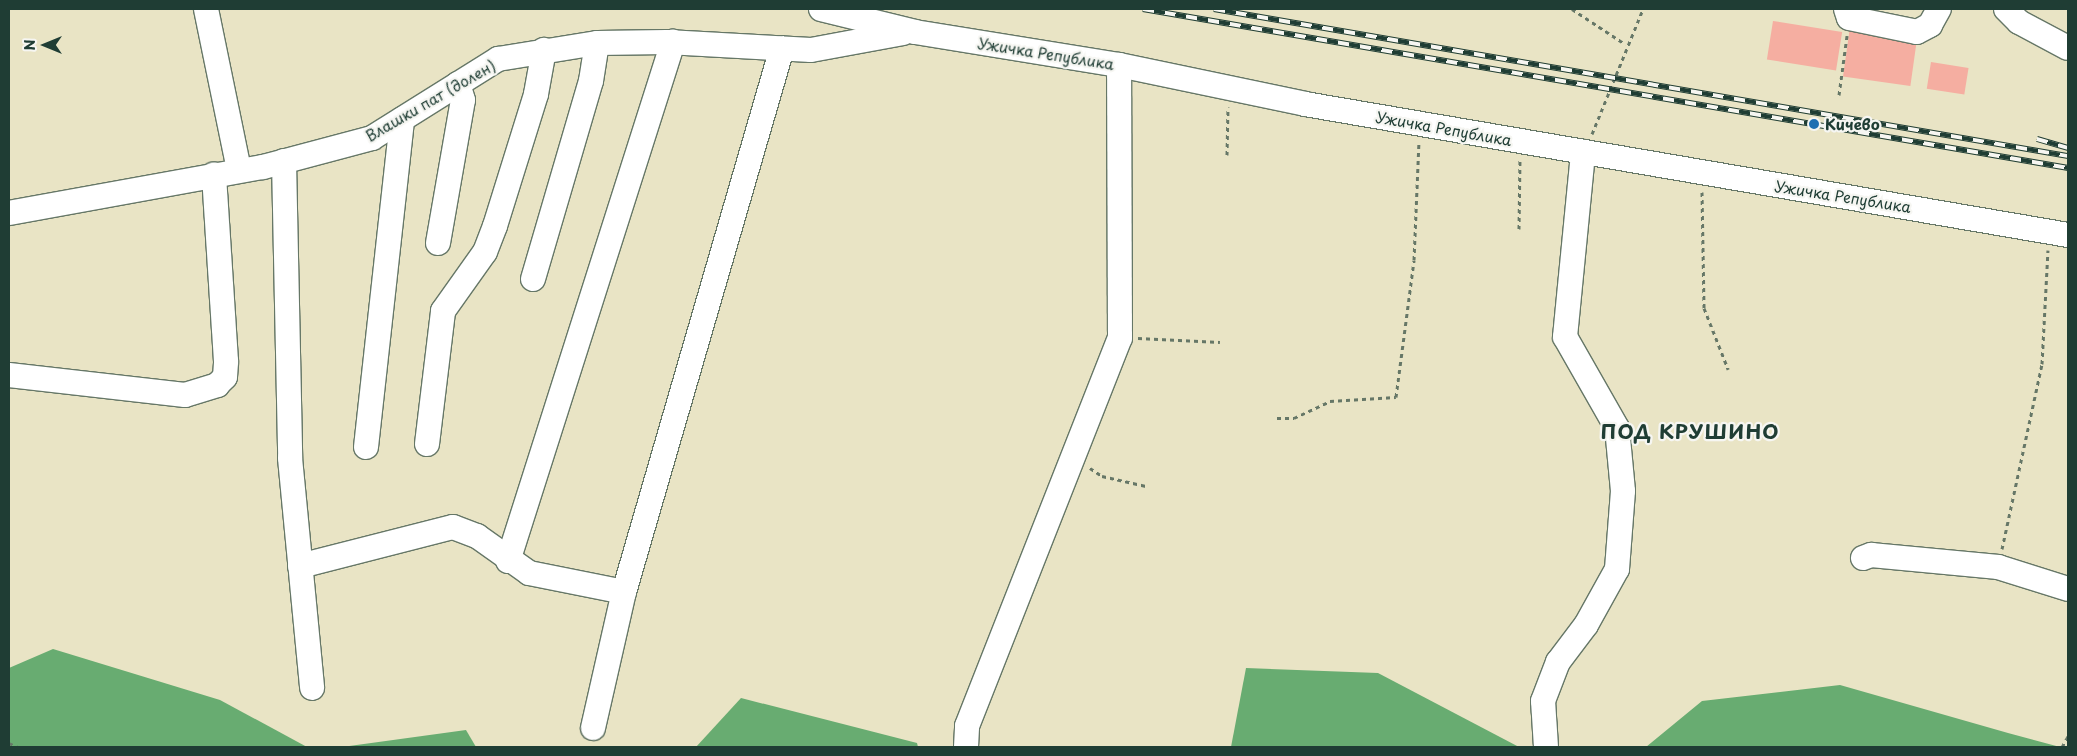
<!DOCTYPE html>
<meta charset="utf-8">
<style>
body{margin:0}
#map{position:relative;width:2077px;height:756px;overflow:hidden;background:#e9e4c5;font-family:"Playpen Sans",sans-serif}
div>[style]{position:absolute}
.forest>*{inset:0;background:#68ac71}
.building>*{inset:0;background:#f5aea1;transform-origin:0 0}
.path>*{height:3px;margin-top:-1.5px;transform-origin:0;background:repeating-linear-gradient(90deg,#667767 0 4px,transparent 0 8px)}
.roads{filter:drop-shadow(1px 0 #667767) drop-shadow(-1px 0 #667767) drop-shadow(0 1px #667767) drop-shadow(0 -1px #667767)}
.minor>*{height:24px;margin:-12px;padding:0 12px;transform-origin:12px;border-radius:12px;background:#fff}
.rail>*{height:5.5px;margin-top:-2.75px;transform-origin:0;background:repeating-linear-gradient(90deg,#f6f6f2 0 11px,#1f3d34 0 22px);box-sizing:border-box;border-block:1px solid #1f3d34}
.dots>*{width:14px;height:14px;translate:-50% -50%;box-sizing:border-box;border:2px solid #f6f6f2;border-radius:50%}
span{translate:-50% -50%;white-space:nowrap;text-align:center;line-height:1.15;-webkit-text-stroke:4.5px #f6f6f2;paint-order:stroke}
.street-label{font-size:15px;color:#1f3d34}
.poi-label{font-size:15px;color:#1f3d34;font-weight:700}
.left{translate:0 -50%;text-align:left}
.district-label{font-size:20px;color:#1f3d34;font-weight:700;letter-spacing:1px}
.frame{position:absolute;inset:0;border:10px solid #1f3d34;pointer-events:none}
.north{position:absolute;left:20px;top:20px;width:50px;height:50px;-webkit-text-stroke:4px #f6f6f2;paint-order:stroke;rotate:270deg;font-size:14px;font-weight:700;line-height:20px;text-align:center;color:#1f3d34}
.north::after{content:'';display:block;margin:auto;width:18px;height:22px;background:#1f3d34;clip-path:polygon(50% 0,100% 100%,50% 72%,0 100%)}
</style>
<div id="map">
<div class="forest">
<div style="clip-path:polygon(53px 649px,220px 700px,307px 747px,9px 747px,9px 668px)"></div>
<div style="clip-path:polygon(1246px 668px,1378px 673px,1519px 747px,1231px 747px)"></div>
<div style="clip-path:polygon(1840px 685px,2008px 733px,2060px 747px,1646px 747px,1702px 701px)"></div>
<div style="clip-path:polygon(741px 698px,917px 743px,918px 747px,696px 747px)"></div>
<div style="clip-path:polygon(466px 730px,476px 747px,342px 747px)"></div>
</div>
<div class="building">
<div style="left:1773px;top:21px;width:70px;height:39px;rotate:9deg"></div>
<div style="left:1850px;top:27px;width:68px;height:50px;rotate:8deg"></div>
<div style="left:1931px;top:62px;width:38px;height:27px;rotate:9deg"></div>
</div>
<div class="path">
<div style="left:1572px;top:9px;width:64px;rotate:33.4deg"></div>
<div style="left:1839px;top:95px;width:60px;rotate:-82.3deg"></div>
<div style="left:1592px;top:134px;width:135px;rotate:-67.8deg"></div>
<div style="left:1227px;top:155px;width:48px;rotate:-88.8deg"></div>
<div style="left:1702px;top:192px;width:116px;rotate:89deg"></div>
<div style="left:1704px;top:308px;width:66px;rotate:68.5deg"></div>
<div style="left:1519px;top:229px;width:69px;rotate:-89.2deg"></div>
<div style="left:1138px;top:338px;width:82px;rotate:2.8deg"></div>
<div style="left:1277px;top:418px;width:17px"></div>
<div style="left:1294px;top:418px;width:40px;rotate:-25deg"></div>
<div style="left:1330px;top:401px;width:66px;rotate:-3.5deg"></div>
<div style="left:1396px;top:397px;width:138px;rotate:-82.5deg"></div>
<div style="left:1414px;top:260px;width:118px;rotate:-87.6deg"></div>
<div style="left:1090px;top:468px;width:14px;rotate:34deg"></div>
<div style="left:1102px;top:476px;width:45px;rotate:12.8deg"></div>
<div style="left:2002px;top:549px;width:189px;rotate:-77.8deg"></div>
<div style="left:2042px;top:364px;width:114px;rotate:-87deg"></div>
<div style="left:9px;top:743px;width:10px;rotate:24deg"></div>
<div style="left:2062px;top:747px;width:13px;rotate:-61deg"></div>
</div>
<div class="roads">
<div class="minor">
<div style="left:206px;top:9px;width:164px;rotate:78.4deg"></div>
<div style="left:821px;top:9px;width:97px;rotate:13.7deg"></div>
<div style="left:915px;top:32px;width:207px;rotate:9.2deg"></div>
<div style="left:1119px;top:65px;width:190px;rotate:11.8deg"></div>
<div style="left:1305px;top:104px;width:774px;rotate:9.74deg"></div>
<div style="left:1846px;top:9px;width:9px;rotate:72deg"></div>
<div style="left:1849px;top:18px;width:69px;rotate:11.6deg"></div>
<div style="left:1917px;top:32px;width:15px;rotate:-28deg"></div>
<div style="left:1930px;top:25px;width:18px;rotate:-61deg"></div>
<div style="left:2006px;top:9px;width:18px;rotate:45deg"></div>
<div style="left:2019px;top:22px;width:55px;rotate:28deg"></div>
<div style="left:284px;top:161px;width:297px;rotate:88.8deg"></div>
<div style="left:290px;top:458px;width:231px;rotate:84.5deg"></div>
<div style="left:9px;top:213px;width:258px;rotate:-10.3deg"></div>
<div style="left:263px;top:167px;width:113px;rotate:-14.9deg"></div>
<div style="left:372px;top:138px;width:149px;rotate:-32.1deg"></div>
<div style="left:498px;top:59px;width:100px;rotate:-9.2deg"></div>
<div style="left:597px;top:43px;width:70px;rotate:-0.8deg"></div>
<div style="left:667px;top:42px;width:144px;rotate:3.2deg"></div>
<div style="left:811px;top:50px;width:94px;rotate:-10.5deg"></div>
<div style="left:438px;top:243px;width:145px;rotate:-80.1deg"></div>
<div style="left:463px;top:100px;width:17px;rotate:-107deg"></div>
<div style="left:533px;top:279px;width:206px;rotate:-73.7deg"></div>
<div style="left:591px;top:81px;width:38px;rotate:-81deg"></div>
<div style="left:9px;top:375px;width:177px;rotate:6.5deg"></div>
<div style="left:185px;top:395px;width:34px;rotate:-17deg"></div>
<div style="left:217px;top:385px;width:11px;rotate:-45deg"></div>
<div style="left:225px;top:377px;width:16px;rotate:-86deg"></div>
<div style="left:226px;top:361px;width:187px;rotate:-93.7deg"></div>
<div style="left:427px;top:444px;width:134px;rotate:-83.1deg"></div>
<div style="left:443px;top:311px;width:72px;rotate:-54.6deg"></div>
<div style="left:485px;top:252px;width:28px;rotate:-69deg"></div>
<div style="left:495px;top:226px;width:138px;rotate:-72.7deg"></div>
<div style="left:536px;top:94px;width:45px;rotate:-79.7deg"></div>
<div style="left:366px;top:447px;width:330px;rotate:-83.7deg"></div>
<div style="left:1863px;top:558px;width:9px;rotate:-21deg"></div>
<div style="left:1871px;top:555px;width:128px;rotate:5.4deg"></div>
<div style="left:1998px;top:567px;width:73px;rotate:17.4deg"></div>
<div style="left:508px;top:561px;width:545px;rotate:-72.36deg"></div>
<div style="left:300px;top:566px;width:158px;rotate:-14.3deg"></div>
<div style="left:453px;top:527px;width:26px;rotate:21deg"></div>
<div style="left:477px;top:536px;width:64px;rotate:35.4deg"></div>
<div style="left:529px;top:573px;width:97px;rotate:11.3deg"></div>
<div style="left:593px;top:728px;width:139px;rotate:-77.2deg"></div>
<div style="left:624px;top:592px;width:566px;rotate:-73.8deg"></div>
<div style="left:966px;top:747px;width:21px;rotate:-87deg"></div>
<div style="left:967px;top:726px;width:417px;rotate:-68.5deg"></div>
<div style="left:1120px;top:338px;width:273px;rotate:-90.2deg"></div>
<div style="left:1546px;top:747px;width:46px;rotate:-93.7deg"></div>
<div style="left:1543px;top:701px;width:42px;rotate:-69deg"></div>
<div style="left:1558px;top:662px;width:46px;rotate:-52.9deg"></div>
<div style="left:1586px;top:625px;width:64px;rotate:-61deg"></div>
<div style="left:1617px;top:569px;width:78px;rotate:-85.6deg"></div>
<div style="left:1623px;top:491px;width:63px;rotate:-95.4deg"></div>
<div style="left:1617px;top:428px;width:105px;rotate:-119.7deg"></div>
<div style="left:1565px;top:337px;width:186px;rotate:-84.4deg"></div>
</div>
</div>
<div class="rail">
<div style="left:1143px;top:9px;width:939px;rotate:9.75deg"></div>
<div style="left:1214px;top:9px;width:867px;rotate:9.77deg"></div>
<div style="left:2037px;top:139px;width:32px;rotate:16deg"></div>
</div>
<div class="dots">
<div style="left:1814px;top:124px;background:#1f6fb2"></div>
</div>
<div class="street-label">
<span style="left:1046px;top:53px;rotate:9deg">Ужичка Република</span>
<span style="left:430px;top:100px;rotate:-30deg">Влашки пат (долен)</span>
<span style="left:1444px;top:128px;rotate:10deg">Ужичка Република</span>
<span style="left:1843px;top:196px;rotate:9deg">Ужичка Република</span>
</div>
<div class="poi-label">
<span class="left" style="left:1825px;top:124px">Кичево</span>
</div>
<div class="district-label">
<span style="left:1690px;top:431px">ПОД КРУШИНО</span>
</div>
<div class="frame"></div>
<div class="north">N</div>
</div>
